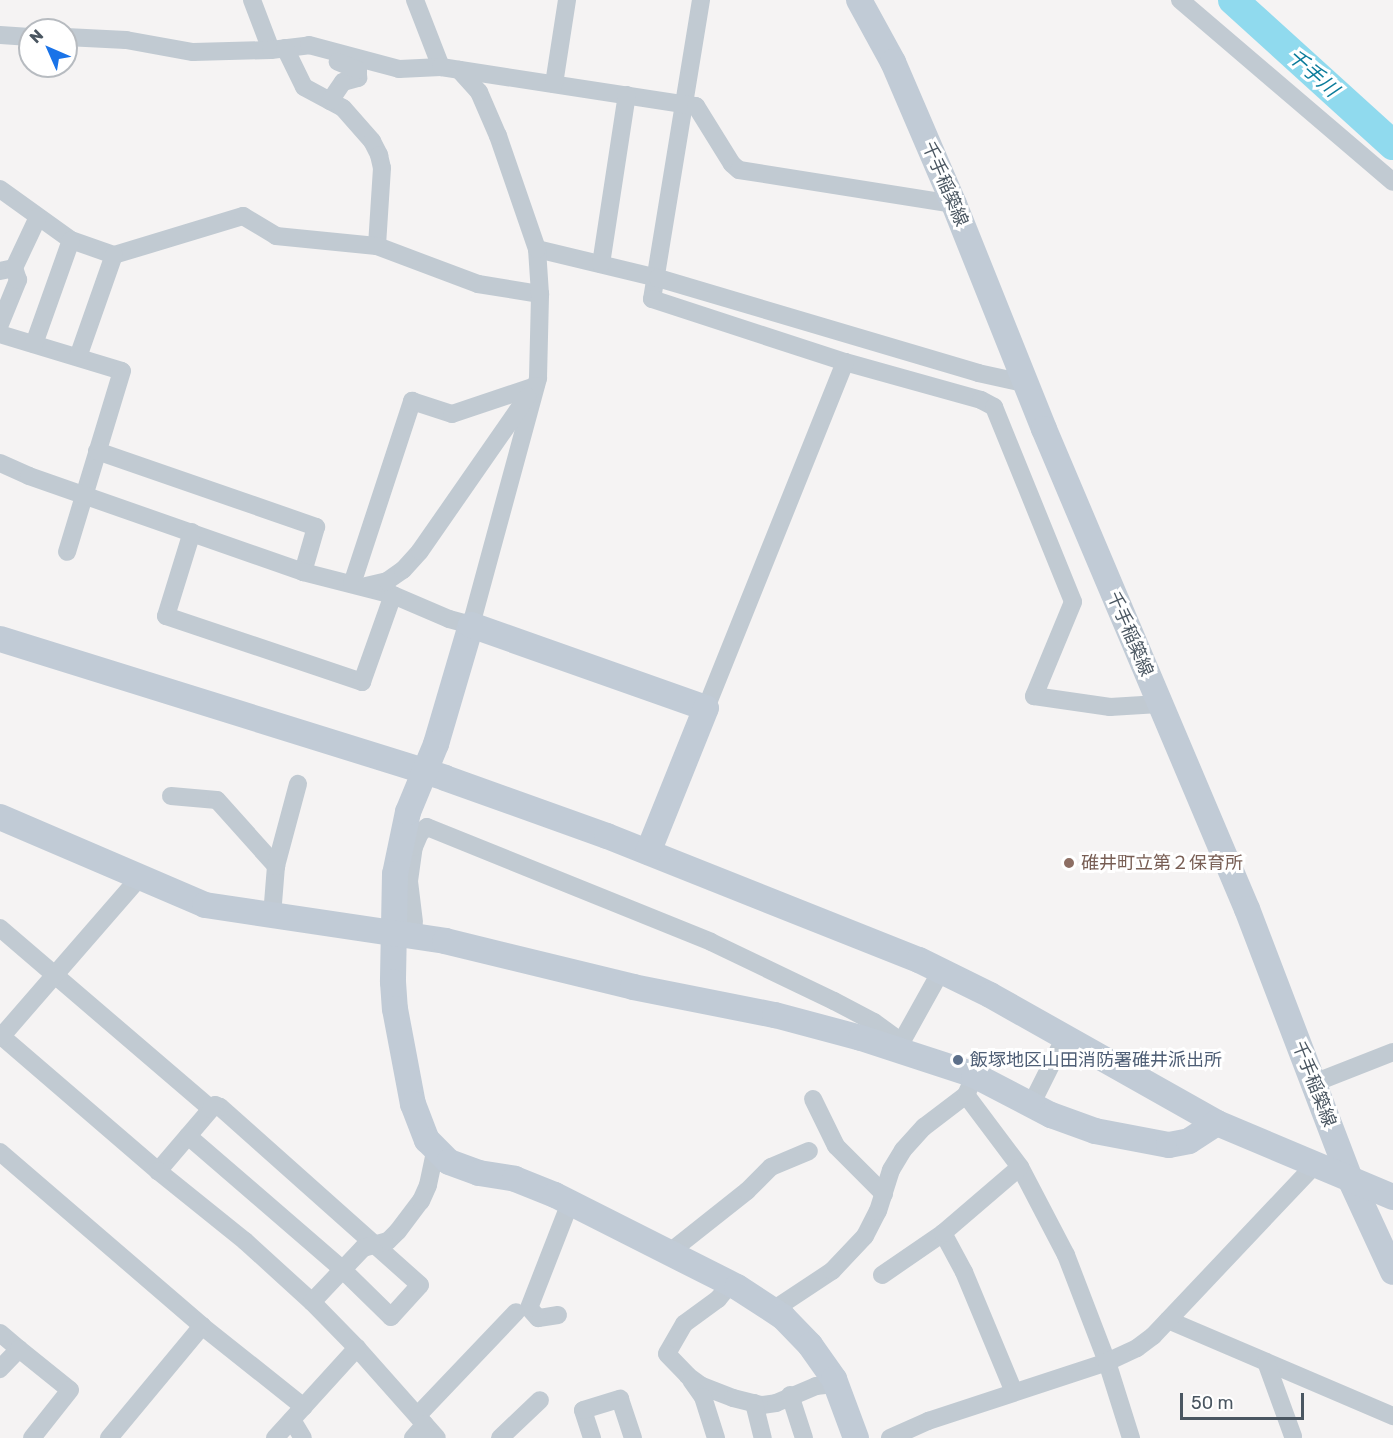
<!DOCTYPE html>
<meta charset="utf-8">
<style>
body{margin:0}
#map{position:relative;width:1393px;height:1438px;overflow:hidden;background:#f5f3f3;font-family:Rubik,"Noto Sans JP",sans-serif}
div>[style]{position:absolute}
.river>*{height:30px;margin:-15px;padding:0 15px;transform-origin:15px;border-radius:15px;background:#90daee}
.street>*{height:18px;margin:-9px;padding:0 9px;transform-origin:9px;border-radius:9px;background:#c1cad2}
.secondary>*{height:26px;margin:-13px;padding:0 13px;transform-origin:13px;border-radius:13px;background:#c1cbd6}
.secondary-bridge>*{height:26px;margin:-13px;padding:0 13px;transform-origin:13px;border-radius:13px;background:#c1cbd6}
.dots>*{width:16px;height:16px;translate:-50% -50%;box-sizing:border-box;border:3px solid #fff;border-radius:50%}
span{translate:-50% -50%;white-space:nowrap;text-align:center;line-height:1.15;-webkit-text-stroke:6px #fff;paint-order:stroke}
.street-label{font-size:18px;color:#4a5661}
.education-label{font-size:18px;color:#785e54}
.left{translate:0 -50%;text-align:left}
.service-label{font-size:18px;color:#4e5e75}
.water-label{font-size:20px;color:#0c7c9b;font-style:italic}
.north{position:absolute;left:18px;top:18px;width:60px;height:60px;box-sizing:border-box;background:#fff;border:2px solid #b7bbc0;border-radius:50%;rotate:315deg;font-size:16px;font-weight:700;line-height:24px;text-align:center;color:#4a5661}
.north::after{content:'';display:block;margin:auto;width:21px;height:27px;background:#1a73e8;clip-path:polygon(50% 0,100% 100%,50% 72%,0 100%)}
.scale{position:absolute;left:1180px;top:1393px;width:124px;height:27px;box-sizing:border-box;border:3px solid #4a5661;border-top:0;padding-left:8px;font-size:18px;line-height:21px;white-space:nowrap;color:#4a5661;-webkit-text-stroke:4px #fff;paint-order:stroke}
</style>
<div id="map">
<div class="river">
<div style="left:1233px;top:0;width:216px;rotate:42.2deg"></div>
</div>
<div class="street">
<div style="left:252px;top:0;width:53px;rotate:69.2deg"></div>
<div style="left:415px;top:0;width:72px;rotate:68.8deg"></div>
<div style="left:701px;top:0;width:303px;rotate:99.3deg"></div>
<div style="left:652px;top:299px;width:203px;rotate:18.1deg"></div>
<div style="left:845px;top:362px;width:141px;rotate:15.6deg"></div>
<div style="left:981px;top:400px;width:15px;rotate:28deg"></div>
<div style="left:994px;top:407px;width:210px;rotate:67.9deg"></div>
<div style="left:1073px;top:602px;width:102px;rotate:112.5deg"></div>
<div style="left:1034px;top:696px;width:77px;rotate:8.2deg"></div>
<div style="left:1110px;top:707px;width:49px;rotate:-3.5deg"></div>
<div style="left:1180px;top:0;width:280px;rotate:40.5deg"></div>
<div style="left:0;top:35px;width:30px;rotate:4deg"></div>
<div style="left:66px;top:37px;width:60px;rotate:2.9deg"></div>
<div style="left:126px;top:40px;width:68px;rotate:10.2deg"></div>
<div style="left:193px;top:52px;width:78px;rotate:-1.5deg"></div>
<div style="left:271px;top:50px;width:38px;rotate:-7deg"></div>
<div style="left:309px;top:45px;width:93px;rotate:14.9deg"></div>
<div style="left:399px;top:69px;width:42px;rotate:-2.7deg"></div>
<div style="left:441px;top:67px;width:258px;rotate:8.7deg"></div>
<div style="left:696px;top:106px;width:68px;rotate:58.2deg"></div>
<div style="left:732px;top:164px;width:9px;rotate:41deg"></div>
<div style="left:739px;top:170px;width:218px;rotate:9deg"></div>
<div style="left:285px;top:48px;width:43px;rotate:64deg"></div>
<div style="left:304px;top:87px;width:44px;rotate:28.3deg"></div>
<div style="left:343px;top:108px;width:44px;rotate:48.7deg"></div>
<div style="left:372px;top:141px;width:16px;rotate:63deg"></div>
<div style="left:379px;top:155px;width:13px;rotate:77deg"></div>
<div style="left:382px;top:168px;width:78px;rotate:93.7deg"></div>
<div style="left:554px;top:84px;width:85px;rotate:-81.2deg"></div>
<div style="left:330px;top:101px;width:23px;rotate:-56deg"></div>
<div style="left:343px;top:82px;width:16px;rotate:-15deg"></div>
<div style="left:358px;top:78px;width:8px;rotate:-90deg"></div>
<div style="left:358px;top:70px;width:22px;rotate:-158deg"></div>
<div style="left:0;top:189px;width:87px;rotate:35.7deg"></div>
<div style="left:71px;top:240px;width:46px;rotate:19.2deg"></div>
<div style="left:114px;top:255px;width:135px;rotate:-16.8deg"></div>
<div style="left:243px;top:216px;width:39px;rotate:31deg"></div>
<div style="left:276px;top:236px;width:101px;rotate:5.7deg"></div>
<div style="left:377px;top:246px;width:108px;rotate:20.6deg"></div>
<div style="left:478px;top:284px;width:63px;rotate:9.2deg"></div>
<div style="left:537px;top:249px;width:124px;rotate:13.5deg"></div>
<div style="left:658px;top:278px;width:334px;rotate:16.5deg"></div>
<div style="left:978px;top:373px;width:51px;rotate:12.4deg"></div>
<div style="left:601px;top:264px;width:171px;rotate:-81.3deg"></div>
<div style="left:0;top:271px;width:14px;rotate:-12deg"></div>
<div style="left:14px;top:268px;width:56px;rotate:-64.8deg"></div>
<div style="left:0;top:324px;width:48px;rotate:-67.8deg"></div>
<div style="left:18px;top:280px;width:13px;rotate:-108deg"></div>
<div style="left:0;top:334px;width:127px;rotate:16.9deg"></div>
<div style="left:122px;top:371px;width:189px;rotate:106.9deg"></div>
<div style="left:34px;top:344px;width:110px;rotate:-70.4deg"></div>
<div style="left:78px;top:357px;width:108px;rotate:-70.6deg"></div>
<div style="left:97px;top:451px;width:232px;rotate:19.1deg"></div>
<div style="left:316px;top:527px;width:47px;rotate:106.1deg"></div>
<div style="left:0;top:463px;width:32px;rotate:24deg"></div>
<div style="left:29px;top:476px;width:290px;rotate:19.3deg"></div>
<div style="left:303px;top:572px;width:93px;rotate:14.3deg"></div>
<div style="left:393px;top:595px;width:61px;rotate:23.2deg"></div>
<div style="left:449px;top:619px;width:23px;rotate:15deg"></div>
<div style="left:471px;top:625px;width:256px;rotate:-74.8deg"></div>
<div style="left:538px;top:378px;width:84px;rotate:-88.6deg"></div>
<div style="left:540px;top:294px;width:45px;rotate:-93.8deg"></div>
<div style="left:537px;top:249px;width:120px;rotate:-109deg"></div>
<div style="left:498px;top:136px;width:48px;rotate:-113.4deg"></div>
<div style="left:479px;top:92px;width:30px;rotate:-132deg"></div>
<div style="left:192px;top:532px;width:88px;rotate:107.2deg"></div>
<div style="left:166px;top:616px;width:207px;rotate:18.6deg"></div>
<div style="left:362px;top:682px;width:92px;rotate:-70.4deg"></div>
<div style="left:352px;top:584px;width:193px;rotate:-71.8deg"></div>
<div style="left:412px;top:401px;width:42px;rotate:18deg"></div>
<div style="left:452px;top:414px;width:88px;rotate:-18.6deg"></div>
<div style="left:366px;top:586px;width:22px;rotate:-13deg"></div>
<div style="left:387px;top:581px;width:19px;rotate:-35deg"></div>
<div style="left:403px;top:570px;width:25px;rotate:-48deg"></div>
<div style="left:420px;top:551px;width:188px;rotate:-55.2deg"></div>
<div style="left:706px;top:708px;width:373px;rotate:-68.1deg"></div>
<div style="left:171px;top:796px;width:46px;rotate:5deg"></div>
<div style="left:217px;top:800px;width:89px;rotate:48.2deg"></div>
<div style="left:276px;top:866px;width:50px;rotate:94.6deg"></div>
<div style="left:276px;top:866px;width:85px;rotate:-75deg"></div>
<div style="left:414px;top:922px;width:41px;rotate:-97deg"></div>
<div style="left:409px;top:881px;width:34px;rotate:-82deg"></div>
<div style="left:414px;top:847px;width:15px;rotate:-67deg"></div>
<div style="left:420px;top:833px;width:9px;rotate:-41deg"></div>
<div style="left:427px;top:827px;width:306px;rotate:22deg"></div>
<div style="left:711px;top:942px;width:136px;rotate:25.6deg"></div>
<div style="left:834px;top:1001px;width:45px;rotate:27.7deg"></div>
<div style="left:874px;top:1022px;width:34px;rotate:36deg"></div>
<div style="left:0;top:928px;width:278px;rotate:40.6deg"></div>
<div style="left:211px;top:1109px;width:82px;rotate:130.5deg"></div>
<div style="left:0;top:1035px;width:208px;rotate:40.7deg"></div>
<div style="left:158px;top:1171px;width:112px;rotate:38.8deg"></div>
<div style="left:245px;top:1241px;width:91px;rotate:42.3deg"></div>
<div style="left:312px;top:1302px;width:64px;rotate:45.6deg"></div>
<div style="left:357px;top:1348px;width:120px;rotate:48.4deg"></div>
<div style="left:0;top:1038px;width:212px;rotate:-49deg"></div>
<div style="left:897px;top:1050px;width:90px;rotate:-60.9deg"></div>
<div style="left:1314px;top:1083px;width:85px;rotate:-21.4deg"></div>
<div style="left:966px;top:1095px;width:90px;rotate:53.1deg"></div>
<div style="left:1020px;top:1167px;width:99px;rotate:62.4deg"></div>
<div style="left:1066px;top:1255px;width:115px;rotate:69deg"></div>
<div style="left:1107px;top:1362px;width:80px;rotate:72.5deg"></div>
<div style="left:813px;top:1099px;width:52px;rotate:63.9deg"></div>
<div style="left:836px;top:1146px;width:68px;rotate:45deg"></div>
<div style="left:1031px;top:1105px;width:76px;rotate:-63.4deg"></div>
<div style="left:188px;top:1136px;width:205px;rotate:40.8deg"></div>
<div style="left:343px;top:1270px;width:67px;rotate:44.4deg"></div>
<div style="left:391px;top:1317px;width:43px;rotate:-47.8deg"></div>
<div style="left:420px;top:1285px;width:268px;rotate:-138.3deg"></div>
<div style="left:220px;top:1107px;width:5px;rotate:-158deg"></div>
<div style="left:215px;top:1105px;width:6px;rotate:135deg"></div>
<div style="left:0;top:1152px;width:267px;rotate:40.7deg"></div>
<div style="left:202px;top:1326px;width:130px;rotate:38.5deg"></div>
<div style="left:943px;top:1233px;width:44px;rotate:61.7deg"></div>
<div style="left:964px;top:1272px;width:130px;rotate:67.4deg"></div>
<div style="left:670px;top:1252px;width:98px;rotate:-38.4deg"></div>
<div style="left:747px;top:1191px;width:34px;rotate:-45deg"></div>
<div style="left:771px;top:1167px;width:41px;rotate:-22.8deg"></div>
<div style="left:882px;top:1275px;width:74px;rotate:-34.5deg"></div>
<div style="left:943px;top:1233px;width:101px;rotate:-40.6deg"></div>
<div style="left:731px;top:1283px;width:21px;rotate:129deg"></div>
<div style="left:718px;top:1299px;width:42px;rotate:143.7deg"></div>
<div style="left:684px;top:1324px;width:34px;rotate:120deg"></div>
<div style="left:667px;top:1354px;width:30px;rotate:46deg"></div>
<div style="left:688px;top:1376px;width:17px;rotate:36deg"></div>
<div style="left:702px;top:1386px;width:33px;rotate:21deg"></div>
<div style="left:733px;top:1398px;width:30px;rotate:14deg"></div>
<div style="left:762px;top:1405px;width:14px;rotate:-8deg"></div>
<div style="left:776px;top:1403px;width:43px;rotate:-23deg"></div>
<div style="left:816px;top:1386px;width:20px;rotate:-6deg"></div>
<div style="left:312px;top:1302px;width:74px;rotate:-46.6deg"></div>
<div style="left:363px;top:1248px;width:26px;rotate:-16deg"></div>
<div style="left:388px;top:1241px;width:14px;rotate:-45deg"></div>
<div style="left:398px;top:1231px;width:38px;rotate:-53deg"></div>
<div style="left:421px;top:1201px;width:17px;rotate:-66deg"></div>
<div style="left:428px;top:1185px;width:35px;rotate:-78deg"></div>
<div style="left:773px;top:1310px;width:71px;rotate:-33.5deg"></div>
<div style="left:832px;top:1271px;width:48px;rotate:-46.7deg"></div>
<div style="left:865px;top:1236px;width:28px;rotate:-63deg"></div>
<div style="left:878px;top:1211px;width:43px;rotate:-72.4deg"></div>
<div style="left:891px;top:1170px;width:23px;rotate:-59deg"></div>
<div style="left:903px;top:1150px;width:31px;rotate:-48deg"></div>
<div style="left:924px;top:1127px;width:53px;rotate:-37.3deg"></div>
<div style="left:966px;top:1095px;width:10px;rotate:-66deg"></div>
<div style="left:558px;top:1315px;width:20px;rotate:171deg"></div>
<div style="left:538px;top:1318px;width:13px;rotate:-132deg"></div>
<div style="left:529px;top:1308px;width:113px;rotate:-68.7deg"></div>
<div style="left:1168px;top:1320px;width:245px;rotate:23.1deg"></div>
<div style="left:0;top:1333px;width:25px;rotate:40deg"></div>
<div style="left:19px;top:1349px;width:28px;rotate:134deg"></div>
<div style="left:19px;top:1349px;width:65px;rotate:38.8deg"></div>
<div style="left:70px;top:1390px;width:61px;rotate:128.4deg"></div>
<div style="left:1266px;top:1362px;width:79px;rotate:70deg"></div>
<div style="left:691px;top:1380px;width:21px;rotate:55deg"></div>
<div style="left:703px;top:1397px;width:43px;rotate:72.4deg"></div>
<div style="left:790px;top:1395px;width:45px;rotate:72deg"></div>
<div style="left:754px;top:1403px;width:36px;rotate:76deg"></div>
<div style="left:418px;top:1415px;width:142px;rotate:-46.4deg"></div>
<div style="left:292px;top:1420px;width:21px;rotate:59deg"></div>
<div style="left:109px;top:1438px;width:146px;rotate:-50.3deg"></div>
<div style="left:275px;top:1438px;width:122px;rotate:-47.7deg"></div>
<div style="left:413px;top:1438px;width:18px;rotate:-49deg"></div>
<div style="left:500px;top:1438px;width:55px;rotate:-43.5deg"></div>
<div style="left:592px;top:1438px;width:29px;rotate:-108deg"></div>
<div style="left:583px;top:1410px;width:39px;rotate:-17deg"></div>
<div style="left:620px;top:1399px;width:41px;rotate:71.6deg"></div>
<div style="left:890px;top:1438px;width:42px;rotate:-24.1deg"></div>
<div style="left:928px;top:1421px;width:188px;rotate:-18.2deg"></div>
<div style="left:1107px;top:1362px;width:33px;rotate:-25deg"></div>
<div style="left:1137px;top:1348px;width:20px;rotate:-37deg"></div>
<div style="left:1153px;top:1336px;width:234px;rotate:-46.6deg"></div>
</div>
<div class="secondary">
<div style="left:859px;top:0;width:71px;rotate:61.3deg"></div>
<div style="left:893px;top:62px;width:155px;rotate:66.8deg"></div>
<div style="left:954px;top:204px;width:242px;rotate:68.2deg"></div>
<div style="left:1044px;top:429px;width:521px;rotate:67.08deg"></div>
<div style="left:1247px;top:909px;width:291px;rotate:69.1deg"></div>
<div style="left:1351px;top:1181px;width:100px;rotate:65.2deg"></div>
<div style="left:0;top:639px;width:466px;rotate:17.3deg"></div>
<div style="left:445px;top:778px;width:172px;rotate:19.7deg"></div>
<div style="left:607px;top:836px;width:336px;rotate:21.7deg"></div>
<div style="left:919px;top:960px;width:79px;rotate:26.2deg"></div>
<div style="left:990px;top:995px;width:261px;rotate:29.4deg"></div>
<div style="left:1217px;top:1123px;width:191px;rotate:22.8deg"></div>
<div style="left:436px;top:744px;width:124px;rotate:-73.6deg"></div>
<div style="left:471px;top:625px;width:249px;rotate:19.5deg"></div>
<div style="left:706px;top:708px;width:155px;rotate:111.9deg"></div>
<div style="left:408px;top:812px;width:63px;rotate:101.8deg"></div>
<div style="left:395px;top:874px;width:108px;rotate:91.1deg"></div>
<div style="left:393px;top:982px;width:27px;rotate:86deg"></div>
<div style="left:395px;top:1009px;width:97px;rotate:79.3deg"></div>
<div style="left:413px;top:1104px;width:39px;rotate:69deg"></div>
<div style="left:427px;top:1140px;width:31px;rotate:45deg"></div>
<div style="left:449px;top:1162px;width:32px;rotate:20deg"></div>
<div style="left:479px;top:1173px;width:36px;rotate:9deg"></div>
<div style="left:515px;top:1179px;width:43px;rotate:21.8deg"></div>
<div style="left:555px;top:1195px;width:204px;rotate:26.8deg"></div>
<div style="left:737px;top:1287px;width:55px;rotate:33.1deg"></div>
<div style="left:783px;top:1317px;width:39px;rotate:46deg"></div>
<div style="left:810px;top:1345px;width:42px;rotate:54.8deg"></div>
<div style="left:834px;top:1379px;width:63px;rotate:69.6deg"></div>
<div style="left:0;top:817px;width:223px;rotate:23.2deg"></div>
<div style="left:205px;top:905px;width:243px;rotate:8.5deg"></div>
<div style="left:445px;top:941px;width:194px;rotate:13.7deg"></div>
<div style="left:633px;top:987px;width:145px;rotate:11.2deg"></div>
<div style="left:775px;top:1015px;width:89px;rotate:15deg"></div>
<div style="left:861px;top:1038px;width:119px;rotate:18.1deg"></div>
<div style="left:974px;top:1075px;width:87px;rotate:27.5deg"></div>
<div style="left:1051px;top:1115px;width:47px;rotate:20deg"></div>
<div style="left:1095px;top:1131px;width:75px;rotate:10.7deg"></div>
<div style="left:1169px;top:1145px;width:20px;rotate:-11deg"></div>
<div style="left:1189px;top:1141px;width:33px;rotate:-33deg"></div>
</div>
<div class="secondary-bridge">
<div style="left:408px;top:812px;width:74px;rotate:-67.6deg"></div>
</div>
<div class="dots">
<div style="left:1069px;top:863px;background:#8d6e63"></div>
<div style="left:958px;top:1060px;background:#5c6f8a"></div>
</div>
<div class="street-label">
<span style="left:945px;top:184px;rotate:67deg">千手稲築線</span>
<span style="left:1130px;top:634px;rotate:67deg">千手稲築線</span>
<span style="left:1314px;top:1084px;rotate:69deg">千手稲築線</span>
</div>
<div class="education-label">
<span class="left" style="left:1081px;top:863px">碓井町立第２保育所</span>
</div>
<div class="service-label">
<span class="left" style="left:970px;top:1060px">飯塚地区山田消防署碓井派出所</span>
</div>
<div class="water-label">
<span style="left:1313px;top:73px;rotate:42deg">千手川</span>
</div>
<div class="north">N</div>
<div class="scale">50 m</div>
</div>
